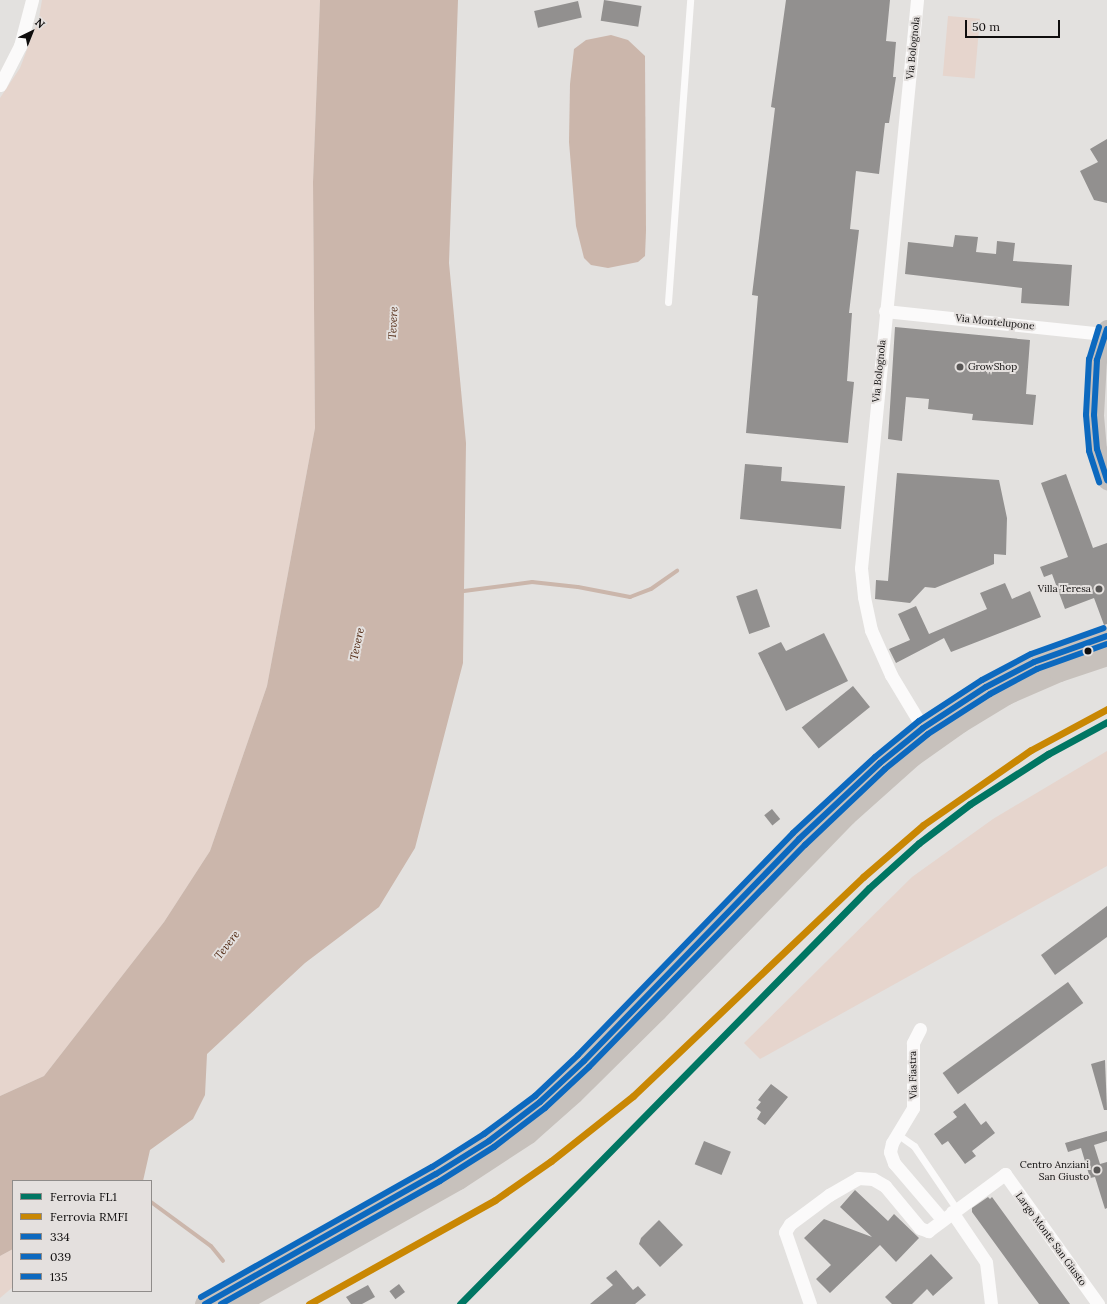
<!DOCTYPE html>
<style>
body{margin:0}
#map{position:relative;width:1107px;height:1304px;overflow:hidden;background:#e3e1df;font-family:Lora,serif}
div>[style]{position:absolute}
.green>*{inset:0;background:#e6d5cd;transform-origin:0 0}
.water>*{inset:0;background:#cbb6ab}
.stream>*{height:4px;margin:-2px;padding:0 2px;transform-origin:2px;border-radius:2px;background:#cbb6ab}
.building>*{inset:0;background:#92908f;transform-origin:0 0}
.lane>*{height:7px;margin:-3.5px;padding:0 3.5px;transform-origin:3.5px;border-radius:3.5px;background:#fbfafa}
.street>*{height:13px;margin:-6.5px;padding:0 6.5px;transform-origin:6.5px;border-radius:6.5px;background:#fbfafa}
.secondary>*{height:19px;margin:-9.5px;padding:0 9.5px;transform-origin:9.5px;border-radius:9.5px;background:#c3bfbc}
.primary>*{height:21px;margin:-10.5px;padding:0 10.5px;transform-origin:10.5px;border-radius:10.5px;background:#c7c1bc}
.bus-1>*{height:6px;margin:-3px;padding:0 3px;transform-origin:3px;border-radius:3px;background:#0c69bf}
.bus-2>*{height:6px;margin:-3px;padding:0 3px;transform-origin:3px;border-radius:3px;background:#0c69bf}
.bus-3>*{height:6px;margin:-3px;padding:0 3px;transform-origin:3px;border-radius:3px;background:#0c69bf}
.rail-1>*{height:7px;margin:-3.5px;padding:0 3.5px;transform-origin:3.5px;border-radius:3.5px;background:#007663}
.rail-2>*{height:7px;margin:-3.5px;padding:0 3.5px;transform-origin:3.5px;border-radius:3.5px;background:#c98703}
.dots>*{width:11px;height:11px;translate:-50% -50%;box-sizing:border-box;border:2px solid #e4e0de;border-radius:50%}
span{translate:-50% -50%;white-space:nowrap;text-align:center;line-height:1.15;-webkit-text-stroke:4px #e4e0de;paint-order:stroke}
.street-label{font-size:10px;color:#0f0d0d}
.poi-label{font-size:10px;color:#0f0d0d}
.left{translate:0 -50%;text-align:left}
.right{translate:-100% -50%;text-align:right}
.water-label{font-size:11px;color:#502710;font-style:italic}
.legend{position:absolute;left:12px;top:1180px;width:140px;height:112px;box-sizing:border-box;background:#e4e0de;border:1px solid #8f8c8a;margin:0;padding:5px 7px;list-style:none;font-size:12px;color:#0f0d0d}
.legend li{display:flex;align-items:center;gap:8px;height:20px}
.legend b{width:20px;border:1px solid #8f8c8a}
.north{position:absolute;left:12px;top:12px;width:40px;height:40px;-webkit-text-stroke:3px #e4e0de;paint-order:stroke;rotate:43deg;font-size:11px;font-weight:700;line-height:16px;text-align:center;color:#0f0d0d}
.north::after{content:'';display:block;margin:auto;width:14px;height:18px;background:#0f0d0d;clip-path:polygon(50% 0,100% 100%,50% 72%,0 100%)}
.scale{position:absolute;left:965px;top:20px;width:95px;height:18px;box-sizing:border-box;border:2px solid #0f0d0d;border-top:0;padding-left:5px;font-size:12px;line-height:14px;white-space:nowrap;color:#0f0d0d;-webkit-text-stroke:3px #e4e0de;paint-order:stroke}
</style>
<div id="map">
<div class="green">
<div style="clip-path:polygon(42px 0,320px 0,313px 182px,315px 428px,267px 686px,210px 851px,164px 922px,44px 1076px,0 1096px,0 98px,20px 68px,39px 18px)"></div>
<div style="left:948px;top:16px;width:32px;height:60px;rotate:5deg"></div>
<div style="clip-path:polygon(1107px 751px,1107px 866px,760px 1059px,744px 1043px,912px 877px,993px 819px)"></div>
<div style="clip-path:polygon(13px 1249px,13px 1287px,0 1298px,0 1256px)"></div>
</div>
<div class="water">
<div style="clip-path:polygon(320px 0,458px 0,449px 263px,466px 443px,463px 663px,415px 848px,379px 907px,305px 963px,207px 1054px,205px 1095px,193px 1119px,150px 1150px,143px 1181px,13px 1181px,13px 1249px,0 1256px,0 1096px,44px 1076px,164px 922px,210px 851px,267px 686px,315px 428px,313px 182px)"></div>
<div style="clip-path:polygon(611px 35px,628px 40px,645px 56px,646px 231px,645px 256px,638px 262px,608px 268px,591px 265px,584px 258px,576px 226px,569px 142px,570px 84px,574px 49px,586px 40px)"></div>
</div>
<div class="stream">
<div style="left:464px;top:591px;width:69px;rotate:-7.5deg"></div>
<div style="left:532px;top:582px;width:46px;rotate:6.2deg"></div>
<div style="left:578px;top:587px;width:53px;rotate:10.9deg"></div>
<div style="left:630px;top:597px;width:22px;rotate:-21deg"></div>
<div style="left:651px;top:589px;width:32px;rotate:-35deg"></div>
<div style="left:151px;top:1202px;width:74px;rotate:36.3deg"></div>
<div style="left:211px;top:1246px;width:19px;rotate:51deg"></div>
</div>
<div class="building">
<div style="left:604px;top:0;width:38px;height:21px;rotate:9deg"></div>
<div style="clip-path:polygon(786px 0,890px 0,886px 41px,896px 42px,893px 77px,896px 77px,889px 123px,885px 123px,879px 174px,856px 171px,850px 229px,859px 230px,849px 313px,852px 313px,847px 381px,854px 382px,848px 443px,746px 433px,758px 296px,752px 295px,775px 108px,771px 107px)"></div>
<div style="left:578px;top:1px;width:17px;height:45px;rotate:77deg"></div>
<div style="clip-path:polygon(1107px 139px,1107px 203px,1094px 200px,1080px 171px,1098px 162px,1090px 149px)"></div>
<div style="clip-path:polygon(955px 235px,978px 237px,976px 252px,996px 254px,997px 241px,1015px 243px,1013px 261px,1072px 265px,1069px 306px,1021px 303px,1022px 288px,905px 274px,908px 242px,953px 247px)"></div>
<div style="clip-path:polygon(895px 327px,1030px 340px,1026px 394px,1036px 395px,1033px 425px,972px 420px,973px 414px,928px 409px,929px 399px,906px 397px,902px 441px,888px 439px)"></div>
<div style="clip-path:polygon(745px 464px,782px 467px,781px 481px,845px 486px,841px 529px,740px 519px)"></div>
<div style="clip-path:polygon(897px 473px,999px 480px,1007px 518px,1006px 555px,994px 554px,994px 564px,935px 588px,925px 587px,910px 603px,875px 599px,876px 580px,888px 581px)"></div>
<div style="clip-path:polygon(1066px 474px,1093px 548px,1107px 543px,1107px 624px,1104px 625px,1094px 598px,1065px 609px,1052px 574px,1044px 577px,1040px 567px,1068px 557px,1041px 483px)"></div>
<div style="clip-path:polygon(1005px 583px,1012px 599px,1030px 591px,1041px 617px,951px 652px,944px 638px,896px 663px,889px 649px,910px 640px,898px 614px,916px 606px,929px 634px,987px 609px,980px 593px)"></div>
<div style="left:757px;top:589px;width:40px;height:22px;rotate:71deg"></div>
<div style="clip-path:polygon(824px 633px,848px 681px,786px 711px,758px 653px,781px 642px,786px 651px)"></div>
<div style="left:853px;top:686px;width:27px;height:66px;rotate:51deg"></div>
<div style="left:772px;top:809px;width:13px;height:10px;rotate:51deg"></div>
<div style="clip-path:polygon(1107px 906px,1107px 937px,1055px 975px,1041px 955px)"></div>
<div style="left:1068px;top:982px;width:26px;height:155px;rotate:54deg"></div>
<div style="clip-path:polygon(1105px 1060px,1107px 1110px,1104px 1110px,1091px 1064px)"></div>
<div style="clip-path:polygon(771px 1084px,788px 1097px,765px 1125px,757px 1119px,761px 1112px,756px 1108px,761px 1102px,758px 1100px)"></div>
<div style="clip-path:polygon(965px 1103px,981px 1125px,986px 1121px,995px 1133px,972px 1151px,976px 1156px,965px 1164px,948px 1141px,942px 1145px,934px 1134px,957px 1117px,953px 1112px)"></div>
<div style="clip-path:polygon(1107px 1131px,1107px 1141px,1094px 1145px,1100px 1164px,1107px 1162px,1107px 1208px,1105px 1209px,1095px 1177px,1090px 1178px,1081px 1148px,1068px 1152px,1065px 1143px)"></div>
<div style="left:704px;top:1141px;width:29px;height:25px;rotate:22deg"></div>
<div style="clip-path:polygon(855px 1190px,888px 1221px,894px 1214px,919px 1238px,896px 1262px,880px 1245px,830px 1293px,816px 1279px,831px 1265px,804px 1238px,824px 1219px,872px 1237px,840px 1207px)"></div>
<div style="clip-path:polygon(988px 1197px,990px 1199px,992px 1197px,1070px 1304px,1039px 1304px,972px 1212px,972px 1208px)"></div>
<div style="clip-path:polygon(659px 1220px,683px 1245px,660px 1267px,639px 1244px,641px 1238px)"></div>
<div style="clip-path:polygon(931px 1254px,953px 1278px,933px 1296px,927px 1289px,912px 1304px,892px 1304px,885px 1297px)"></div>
<div style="clip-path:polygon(616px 1270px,633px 1290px,638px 1286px,646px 1295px,635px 1304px,590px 1304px,613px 1285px,606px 1278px)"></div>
<div style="left:399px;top:1284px;width:10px;height:12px;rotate:53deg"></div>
<div style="clip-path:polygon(368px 1285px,375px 1297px,362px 1304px,351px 1304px,346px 1297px)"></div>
</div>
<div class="lane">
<div style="left:668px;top:302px;width:303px;rotate:-85.8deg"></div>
<div style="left:897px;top:1134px;width:21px;rotate:35deg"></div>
<div style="left:914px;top:1146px;width:75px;rotate:55.9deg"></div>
</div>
<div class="street">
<div style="left:917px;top:0;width:571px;rotate:95.63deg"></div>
<div style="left:861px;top:568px;width:29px;rotate:84deg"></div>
<div style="left:864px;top:597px;width:34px;rotate:78deg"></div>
<div style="left:871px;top:630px;width:49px;rotate:66deg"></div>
<div style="left:891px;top:675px;width:62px;rotate:58.9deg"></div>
<div style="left:0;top:85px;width:44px;rotate:-62.9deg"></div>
<div style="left:20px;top:46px;width:48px;rotate:-75.4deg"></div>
<div style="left:885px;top:311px;width:220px;rotate:6deg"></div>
<div style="left:920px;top:1029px;width:16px;rotate:117deg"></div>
<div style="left:913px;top:1043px;width:65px;rotate:90deg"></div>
<div style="left:913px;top:1108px;width:41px;rotate:121deg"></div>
<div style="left:892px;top:1143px;width:9px;rotate:103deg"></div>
<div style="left:890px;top:1152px;width:12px;rotate:70deg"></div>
<div style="left:894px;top:1163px;width:74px;rotate:49.4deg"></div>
<div style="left:952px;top:1212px;width:60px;rotate:55.8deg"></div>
<div style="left:986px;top:1262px;width:42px;rotate:83.2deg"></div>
<div style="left:810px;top:1304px;width:76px;rotate:-109.1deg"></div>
<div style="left:785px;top:1232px;width:9px;rotate:-58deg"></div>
<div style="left:790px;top:1224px;width:49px;rotate:-36.6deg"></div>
<div style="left:829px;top:1195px;width:34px;rotate:-30deg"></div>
<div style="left:858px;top:1178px;width:15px;rotate:4deg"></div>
<div style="left:873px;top:1179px;width:14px;rotate:30deg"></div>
<div style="left:885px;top:1186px;width:55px;rotate:50.2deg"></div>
<div style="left:920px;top:1228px;width:9px;rotate:21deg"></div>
<div style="left:928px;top:1231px;width:96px;rotate:-36.5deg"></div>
<div style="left:1005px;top:1174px;width:160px;rotate:54.4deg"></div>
</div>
<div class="secondary">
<div style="left:1107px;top:329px;width:33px;rotate:108deg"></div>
<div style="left:1097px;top:360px;width:55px;rotate:93.1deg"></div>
<div style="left:1094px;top:415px;width:34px;rotate:85deg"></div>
<div style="left:1097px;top:449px;width:33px;rotate:72deg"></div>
</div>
<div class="primary">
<div style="left:205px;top:1304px;width:265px;rotate:-29.4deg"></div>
<div style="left:436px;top:1174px;width:62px;rotate:-31.9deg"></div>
<div style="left:489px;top:1141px;width:64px;rotate:-37.4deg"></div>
<div style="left:540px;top:1102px;width:60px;rotate:-43deg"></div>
<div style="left:584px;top:1061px;width:309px;rotate:-45.9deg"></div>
<div style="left:799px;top:839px;width:111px;rotate:-43.2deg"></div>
<div style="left:880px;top:763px;width:55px;rotate:-39.1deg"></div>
<div style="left:923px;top:728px;width:75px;rotate:-33.1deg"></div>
<div style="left:986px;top:687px;width:54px;rotate:-27.5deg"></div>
<div style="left:1034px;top:662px;width:77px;rotate:-19.6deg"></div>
<div style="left:236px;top:1304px;width:255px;rotate:-29.4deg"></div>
<div style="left:458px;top:1179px;width:84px;rotate:-33.3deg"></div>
<div style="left:528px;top:1133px;width:60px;rotate:-41.6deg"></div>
<div style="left:573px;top:1093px;width:117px;rotate:-44.7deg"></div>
<div style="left:656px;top:1011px;width:273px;rotate:-45.9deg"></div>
<div style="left:846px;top:815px;width:89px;rotate:-41.8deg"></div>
<div style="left:912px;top:756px;width:59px;rotate:-35.3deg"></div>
<div style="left:960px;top:722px;width:54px;rotate:-31.3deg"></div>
<div style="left:1006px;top:694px;width:58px;rotate:-23.5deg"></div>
<div style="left:1059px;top:671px;width:51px;rotate:-18.4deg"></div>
</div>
<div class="bus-1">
<div style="left:1107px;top:329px;width:33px;rotate:108deg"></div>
<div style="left:1097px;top:360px;width:55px;rotate:93.1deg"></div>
<div style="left:1094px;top:415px;width:34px;rotate:85deg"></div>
<div style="left:1097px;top:449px;width:33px;rotate:72deg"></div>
<div style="left:205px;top:1304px;width:265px;rotate:-29.4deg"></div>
<div style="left:436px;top:1174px;width:62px;rotate:-31.9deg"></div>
<div style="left:489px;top:1141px;width:64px;rotate:-37.4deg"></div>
<div style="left:540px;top:1102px;width:60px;rotate:-43deg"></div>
<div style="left:584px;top:1061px;width:309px;rotate:-45.9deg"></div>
<div style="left:799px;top:839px;width:111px;rotate:-43.2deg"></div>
<div style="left:880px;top:763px;width:55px;rotate:-39.1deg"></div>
<div style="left:923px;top:728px;width:75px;rotate:-33.1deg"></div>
<div style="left:986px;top:687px;width:54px;rotate:-27.5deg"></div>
<div style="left:1034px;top:662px;width:77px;rotate:-19.6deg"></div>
</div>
<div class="bus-2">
<div style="left:1099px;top:327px;width:34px;rotate:107deg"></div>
<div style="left:1089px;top:359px;width:56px;rotate:93.1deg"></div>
<div style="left:1086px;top:415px;width:36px;rotate:85deg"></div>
<div style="left:1089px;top:451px;width:33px;rotate:72deg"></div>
<div style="left:221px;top:1304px;width:251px;rotate:-29.3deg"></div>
<div style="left:440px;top:1181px;width:64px;rotate:-32.2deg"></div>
<div style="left:494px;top:1147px;width:64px;rotate:-37.4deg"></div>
<div style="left:545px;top:1108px;width:60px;rotate:-43deg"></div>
<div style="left:589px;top:1067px;width:310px;rotate:-45.8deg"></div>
<div style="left:805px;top:845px;width:110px;rotate:-43.5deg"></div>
<div style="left:885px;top:769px;width:55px;rotate:-39.1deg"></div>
<div style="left:928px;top:734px;width:74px;rotate:-32.8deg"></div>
<div style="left:990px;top:694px;width:53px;rotate:-28deg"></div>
<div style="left:1037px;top:669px;width:74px;rotate:-19.7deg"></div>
</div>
<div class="bus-3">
<div style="left:201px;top:1297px;width:265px;rotate:-29.4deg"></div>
<div style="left:432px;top:1167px;width:62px;rotate:-32.4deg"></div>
<div style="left:484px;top:1134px;width:64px;rotate:-36.7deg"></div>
<div style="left:535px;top:1096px;width:59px;rotate:-43.6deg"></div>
<div style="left:578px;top:1055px;width:309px;rotate:-45.9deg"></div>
<div style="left:793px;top:833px;width:112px;rotate:-42.8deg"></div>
<div style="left:875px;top:757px;width:57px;rotate:-39.3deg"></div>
<div style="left:919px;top:721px;width:75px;rotate:-33.1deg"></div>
<div style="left:982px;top:680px;width:55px;rotate:-28deg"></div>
<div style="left:1031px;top:654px;width:77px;rotate:-19.6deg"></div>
</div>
<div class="rail-1">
<div style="left:460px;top:1304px;width:583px;rotate:-45.49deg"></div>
<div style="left:869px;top:888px;width:67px;rotate:-42deg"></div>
<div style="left:919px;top:843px;width:64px;rotate:-37.4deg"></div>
<div style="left:970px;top:804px;width:93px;rotate:-32.7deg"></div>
<div style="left:1048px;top:754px;width:67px;rotate:-28.5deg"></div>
</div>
<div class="rail-2">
<div style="left:309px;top:1304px;width:213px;rotate:-29.2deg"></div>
<div style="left:495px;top:1200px;width:68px;rotate:-34.9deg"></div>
<div style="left:551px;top:1161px;width:105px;rotate:-38.4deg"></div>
<div style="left:633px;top:1096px;width:318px;rotate:-43.6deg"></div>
<div style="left:863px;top:877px;width:79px;rotate:-40.9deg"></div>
<div style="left:923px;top:825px;width:131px;rotate:-34.8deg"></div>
<div style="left:1031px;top:750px;width:86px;rotate:-28.3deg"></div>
</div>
<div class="dots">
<div style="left:960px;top:367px;background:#595756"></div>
<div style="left:1099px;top:589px;background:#595756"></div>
<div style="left:1088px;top:651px;background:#0f0d0d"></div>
<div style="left:1097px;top:1170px;background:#595756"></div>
</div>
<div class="street-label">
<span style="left:913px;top:48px;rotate:-84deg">Via Bolognola</span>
<span style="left:995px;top:322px;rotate:6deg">Via Montelupone</span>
<span style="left:879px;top:371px;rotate:-84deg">Via Bolognola</span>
<span style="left:913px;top:1075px;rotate:-91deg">Via Fiastra</span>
<span style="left:1051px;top:1239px;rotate:54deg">Largo Monte San Giusto</span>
</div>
<div class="poi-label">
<span class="left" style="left:968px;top:367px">GrowShop</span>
<span class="right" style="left:1091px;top:589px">Villa Teresa</span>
<span class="right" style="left:1089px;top:1170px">Centro Anziani<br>San Giusto</span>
</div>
<div class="water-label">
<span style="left:393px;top:323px;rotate:-87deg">Tevere</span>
<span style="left:357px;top:644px;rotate:-78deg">Tevere</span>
<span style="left:227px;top:945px;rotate:-52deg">Tevere</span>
</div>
<ul class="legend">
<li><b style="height:5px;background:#007663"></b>Ferrovia FL1</li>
<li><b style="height:5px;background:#c98703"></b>Ferrovia RMFI</li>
<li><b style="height:5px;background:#0c69bf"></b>334</li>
<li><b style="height:5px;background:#0c69bf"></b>039</li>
<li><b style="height:5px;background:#0c69bf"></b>135</li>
</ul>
<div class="north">N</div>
<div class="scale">50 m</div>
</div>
